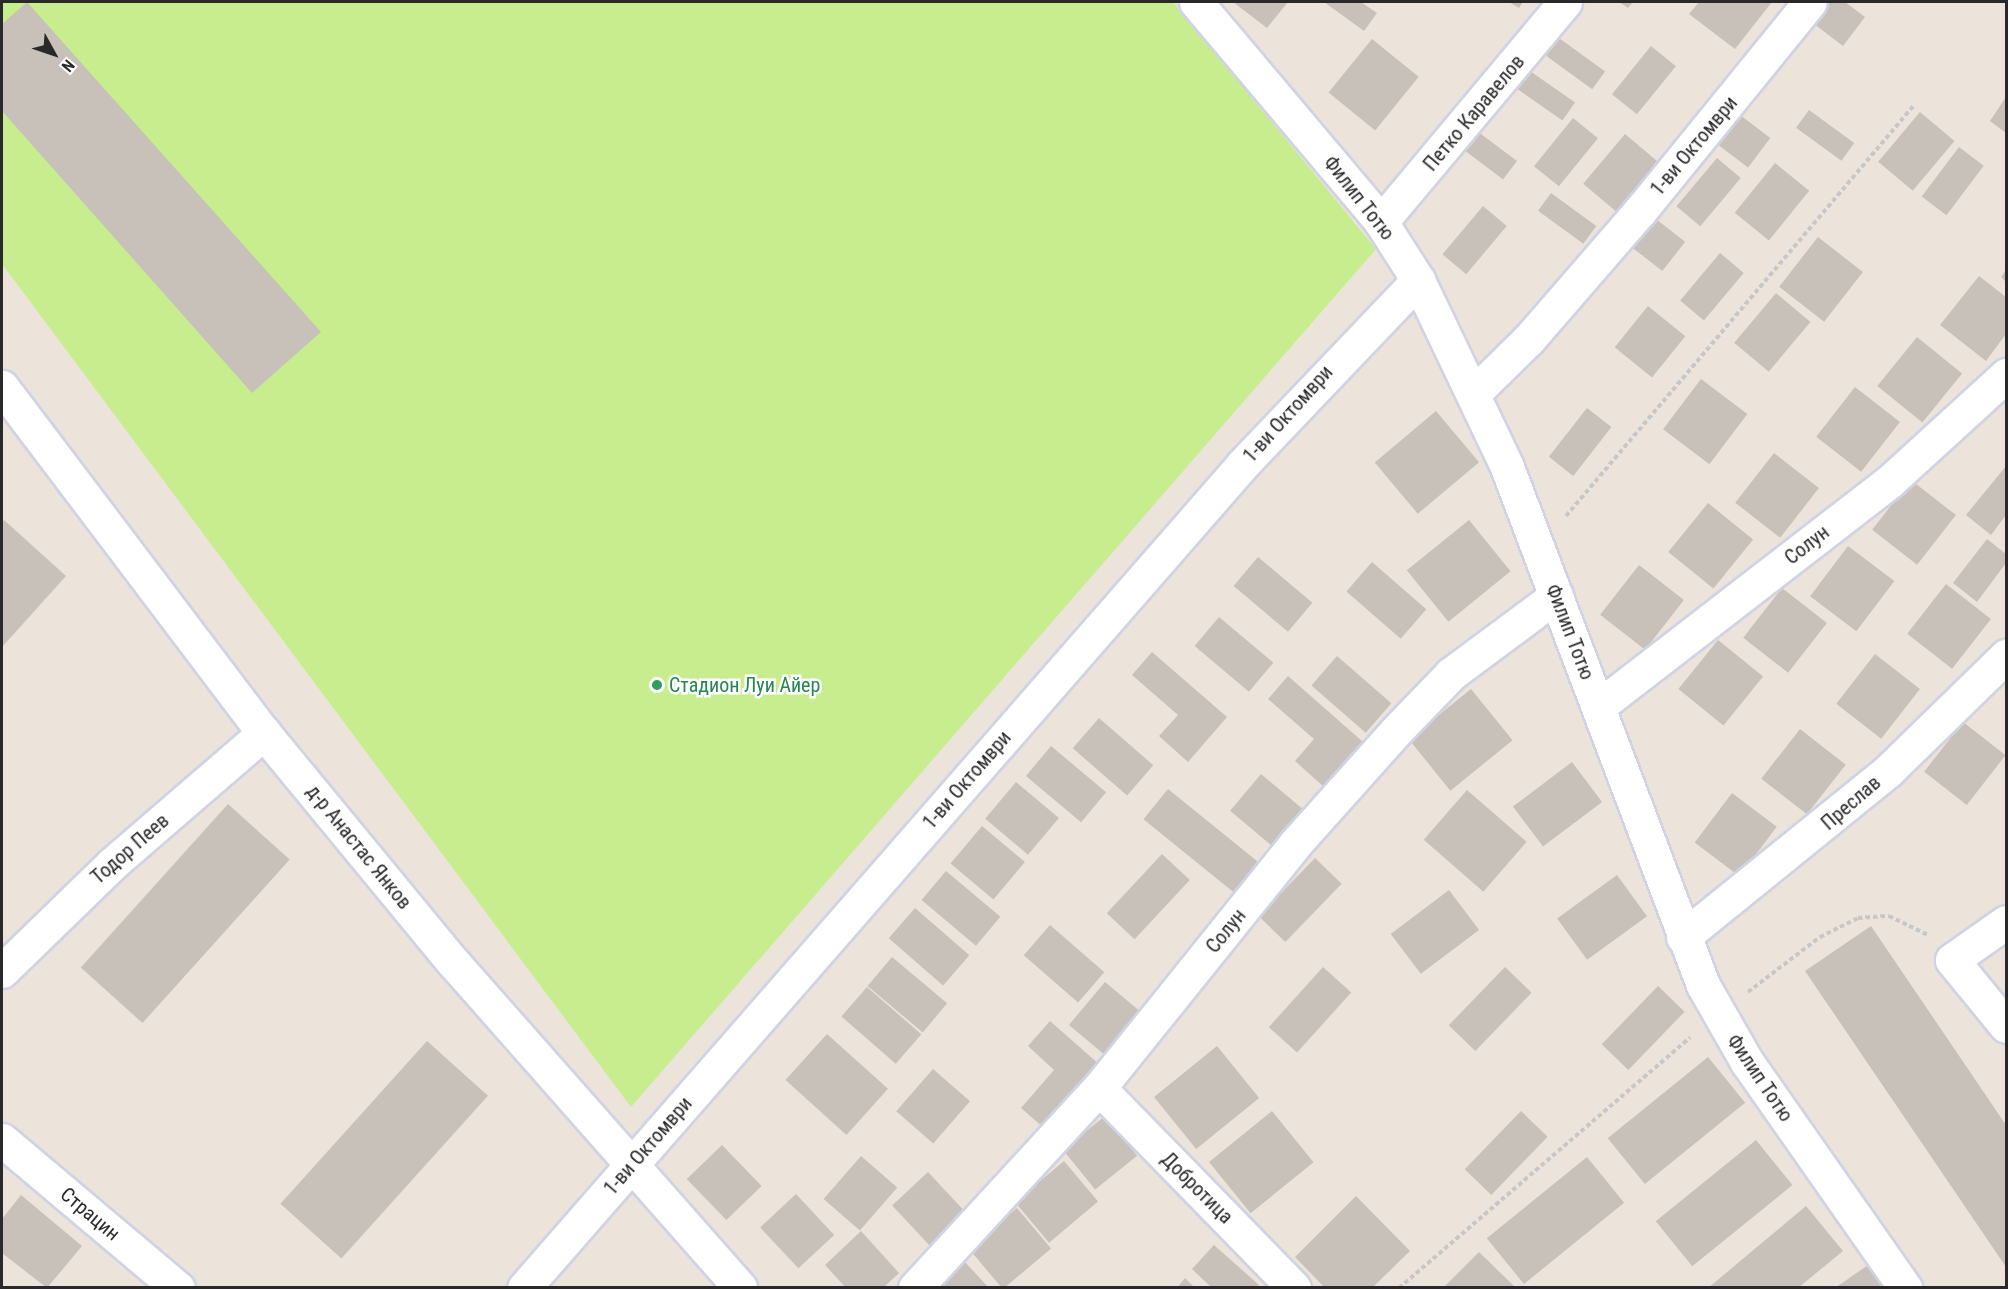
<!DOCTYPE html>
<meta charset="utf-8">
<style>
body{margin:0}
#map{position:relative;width:2008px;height:1289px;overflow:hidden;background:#ece4da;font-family:"Roboto Condensed",sans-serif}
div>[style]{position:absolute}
.pitch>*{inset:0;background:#c7ed8f}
.building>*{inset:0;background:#c7c1ba;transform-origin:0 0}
.path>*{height:4px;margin-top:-2px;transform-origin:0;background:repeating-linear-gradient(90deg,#c7c7c7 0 4.5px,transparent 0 7.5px)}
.roads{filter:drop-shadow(2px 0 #cfd3e3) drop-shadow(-2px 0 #cfd3e3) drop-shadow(0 2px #cfd3e3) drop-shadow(0 -2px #cfd3e3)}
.minor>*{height:33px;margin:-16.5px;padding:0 16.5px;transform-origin:16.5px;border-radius:16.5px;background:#fff}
.dots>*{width:16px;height:16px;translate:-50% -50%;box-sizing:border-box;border:3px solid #fff;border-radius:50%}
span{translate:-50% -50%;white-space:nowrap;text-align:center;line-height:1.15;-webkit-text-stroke:5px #fff;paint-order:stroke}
.street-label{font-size:20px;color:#292929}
.leisure-label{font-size:20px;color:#27864d}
.left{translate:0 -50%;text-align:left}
.frame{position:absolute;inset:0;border:3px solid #292929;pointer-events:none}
.north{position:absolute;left:24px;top:24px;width:60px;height:60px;-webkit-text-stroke:4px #fff;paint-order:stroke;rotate:130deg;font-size:16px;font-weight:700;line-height:24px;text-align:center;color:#292929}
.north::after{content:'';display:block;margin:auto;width:21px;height:27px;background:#292929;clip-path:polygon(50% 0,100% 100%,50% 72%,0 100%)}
</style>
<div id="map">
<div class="pitch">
<div style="clip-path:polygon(2px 2px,1173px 2px,1376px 249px,631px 1107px,2px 264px)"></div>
</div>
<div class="building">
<div style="clip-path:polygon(27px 2px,321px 332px,252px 393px,2px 111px,2px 24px)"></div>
<div style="clip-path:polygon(1233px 2px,1288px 2px,1267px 28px)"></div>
<div style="clip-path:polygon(1324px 2px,1361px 2px,1377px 13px,1364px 31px)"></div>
<div style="clip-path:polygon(1509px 2px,1523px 2px,1519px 8px)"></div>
<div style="clip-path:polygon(1619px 2px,1633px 2px,1628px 8px)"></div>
<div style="clip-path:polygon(1699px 2px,1772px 2px,1735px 49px,1689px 14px)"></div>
<div style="clip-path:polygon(1823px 2px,1845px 2px,1865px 17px,1843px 46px,1809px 20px)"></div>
<div style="left:1559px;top:38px;width:57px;height:22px;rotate:36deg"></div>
<div style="left:1372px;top:39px;width:60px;height:69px;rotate:39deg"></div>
<div style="left:1651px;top:46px;width:32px;height:62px;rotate:39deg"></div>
<div style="left:1530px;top:71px;width:55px;height:22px;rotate:35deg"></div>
<div style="clip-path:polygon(2006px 97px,2006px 133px,1990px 121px)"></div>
<div style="left:1809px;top:110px;width:56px;height:22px;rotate:36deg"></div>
<div style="left:1736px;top:112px;width:43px;height:37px;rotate:37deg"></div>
<div style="left:1920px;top:112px;width:45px;height:65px;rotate:40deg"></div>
<div style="left:1573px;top:118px;width:32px;height:62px;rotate:39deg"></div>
<div style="left:1473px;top:128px;width:55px;height:23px;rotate:37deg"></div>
<div style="left:1625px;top:134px;width:43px;height:65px;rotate:40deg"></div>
<div style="left:1959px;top:147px;width:31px;height:62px;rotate:37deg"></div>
<div style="left:1717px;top:158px;width:31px;height:63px;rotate:40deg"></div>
<div style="left:1775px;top:163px;width:44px;height:64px;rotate:39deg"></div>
<div style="left:1551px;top:193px;width:56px;height:22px;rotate:36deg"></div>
<div style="left:1483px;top:206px;width:31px;height:63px;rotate:40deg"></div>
<div style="left:1652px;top:216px;width:42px;height:37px;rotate:38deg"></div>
<div style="left:1818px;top:237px;width:57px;height:63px;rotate:38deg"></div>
<div style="left:1720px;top:253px;width:31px;height:62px;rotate:40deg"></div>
<div style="clip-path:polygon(2006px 270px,2006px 282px,2001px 277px)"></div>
<div style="clip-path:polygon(1979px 276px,2006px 297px,2006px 334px,1986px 361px,1940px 325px)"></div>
<div style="left:1776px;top:293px;width:45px;height:65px;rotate:40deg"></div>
<div style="left:1648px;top:306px;width:48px;height:53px;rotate:39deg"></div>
<div style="left:1917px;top:337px;width:58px;height:63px;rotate:39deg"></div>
<div style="left:1701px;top:379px;width:58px;height:63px;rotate:37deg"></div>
<div style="left:1855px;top:387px;width:57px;height:63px;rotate:38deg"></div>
<div style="left:1587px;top:408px;width:31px;height:62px;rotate:38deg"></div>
<div style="left:1436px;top:411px;width:67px;height:80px;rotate:50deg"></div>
<div style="left:1774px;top:453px;width:57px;height:63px;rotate:38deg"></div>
<div style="clip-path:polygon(2006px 466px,2006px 515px,1991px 535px,1966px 515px)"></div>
<div style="left:1911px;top:480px;width:57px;height:63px;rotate:38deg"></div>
<div style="left:1708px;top:503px;width:58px;height:63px;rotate:39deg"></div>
<div style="clip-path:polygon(4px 520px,66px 576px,2px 647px,2px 524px)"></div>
<div style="left:1469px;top:520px;width:66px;height:80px;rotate:51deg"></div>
<div style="clip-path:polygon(1987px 539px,2006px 554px,2006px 563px,1977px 602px,1953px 583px)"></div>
<div style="left:1848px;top:546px;width:58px;height:63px;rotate:37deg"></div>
<div style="left:1258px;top:557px;width:71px;height:38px;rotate:40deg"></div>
<div style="left:1372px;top:562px;width:72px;height:39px;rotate:41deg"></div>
<div style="left:1639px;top:565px;width:57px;height:63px;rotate:38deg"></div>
<div style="left:1946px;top:584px;width:57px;height:63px;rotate:38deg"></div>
<div style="left:1782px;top:588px;width:57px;height:63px;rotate:38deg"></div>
<div style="left:1219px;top:617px;width:71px;height:38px;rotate:40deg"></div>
<div style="left:1718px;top:640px;width:58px;height:63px;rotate:39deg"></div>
<div style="clip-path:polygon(1152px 652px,1227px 717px,1188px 762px,1159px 736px,1178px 715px,1132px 675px)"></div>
<div style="left:1875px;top:654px;width:57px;height:63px;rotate:38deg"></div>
<div style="left:1337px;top:656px;width:72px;height:39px;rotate:41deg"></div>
<div style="clip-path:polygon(1288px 676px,1363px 742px,1324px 787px,1295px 761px,1314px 739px,1268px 699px)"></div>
<div style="left:1471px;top:689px;width:66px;height:80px;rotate:51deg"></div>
<div style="left:1099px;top:718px;width:72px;height:40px;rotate:41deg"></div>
<div style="left:1963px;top:722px;width:54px;height:63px;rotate:38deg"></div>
<div style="left:1800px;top:729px;width:58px;height:63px;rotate:38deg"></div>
<div style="left:1051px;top:746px;width:72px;height:39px;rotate:40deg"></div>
<div style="left:1572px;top:762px;width:50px;height:74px;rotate:53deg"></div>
<div style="left:1261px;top:774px;width:56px;height:48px;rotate:40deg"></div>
<div style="left:1016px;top:782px;width:56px;height:48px;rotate:40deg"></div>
<div style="left:1168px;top:789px;width:118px;height:39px;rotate:39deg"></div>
<div style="left:1467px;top:790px;width:79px;height:66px;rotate:41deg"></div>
<div style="left:1732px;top:793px;width:56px;height:62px;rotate:37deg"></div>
<div style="left:228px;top:804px;width:83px;height:220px;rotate:42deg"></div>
<div style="left:982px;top:826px;width:56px;height:49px;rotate:40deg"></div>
<div style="left:1162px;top:854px;width:38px;height:81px;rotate:43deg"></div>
<div style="left:1315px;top:858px;width:37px;height:81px;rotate:44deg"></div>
<div style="left:946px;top:871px;width:71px;height:38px;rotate:40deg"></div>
<div style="left:1617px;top:875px;width:51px;height:74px;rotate:54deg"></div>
<div style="left:1449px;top:890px;width:50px;height:73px;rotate:53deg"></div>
<div style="left:915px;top:908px;width:72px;height:40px;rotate:41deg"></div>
<div style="left:1050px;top:925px;width:72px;height:40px;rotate:41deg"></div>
<div style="clip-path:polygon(1871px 926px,2006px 1125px,2006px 1267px,1805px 971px)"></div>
<div style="left:892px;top:957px;width:72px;height:38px;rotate:40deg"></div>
<div style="left:1323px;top:967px;width:38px;height:81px;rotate:42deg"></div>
<div style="left:1505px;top:967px;width:37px;height:81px;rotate:44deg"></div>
<div style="left:1105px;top:982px;width:48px;height:56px;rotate:40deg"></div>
<div style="left:1658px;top:986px;width:37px;height:81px;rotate:44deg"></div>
<div style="left:867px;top:987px;width:72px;height:39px;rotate:41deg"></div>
<div style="clip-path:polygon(1050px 1021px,1100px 1065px,1044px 1128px,1021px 1108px,1054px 1070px,1028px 1046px)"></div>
<div style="left:827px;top:1034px;width:82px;height:62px;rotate:42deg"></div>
<div style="left:427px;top:1041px;width:82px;height:219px;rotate:42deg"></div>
<div style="left:1217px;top:1046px;width:67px;height:81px;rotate:51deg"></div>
<div style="left:1708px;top:1057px;width:59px;height:129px;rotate:51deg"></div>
<div style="left:933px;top:1069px;width:49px;height:56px;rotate:41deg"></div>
<div style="left:1272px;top:1111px;width:66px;height:81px;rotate:51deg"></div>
<div style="left:1521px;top:1111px;width:37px;height:81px;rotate:44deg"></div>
<div style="left:1105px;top:1116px;width:51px;height:54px;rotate:51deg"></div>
<div style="left:1756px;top:1140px;width:58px;height:129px;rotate:51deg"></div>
<div style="left:722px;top:1145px;width:57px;height:49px;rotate:46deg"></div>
<div style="left:861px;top:1156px;width:48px;height:57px;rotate:41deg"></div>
<div style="left:1587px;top:1157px;width:59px;height:129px;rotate:51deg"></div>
<div style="left:1064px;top:1161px;width:53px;height:64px;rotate:50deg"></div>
<div style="left:928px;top:1172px;width:56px;height:49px;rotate:47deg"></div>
<div style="left:796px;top:1194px;width:56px;height:49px;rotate:47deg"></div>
<div style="clip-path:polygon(21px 1195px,82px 1246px,47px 1288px,2px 1253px,2px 1219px)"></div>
<div style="clip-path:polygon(1356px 1196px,1410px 1251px,1372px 1288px,1325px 1288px,1295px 1257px)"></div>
<div style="clip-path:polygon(1806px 1206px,1843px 1251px,1798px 1288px,1708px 1288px)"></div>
<div style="left:1017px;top:1208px;width:53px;height:63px;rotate:50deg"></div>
<div style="clip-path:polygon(861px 1231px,899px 1273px,883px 1288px,846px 1288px,825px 1265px)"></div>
<div style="clip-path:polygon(1214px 1245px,1259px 1285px,1257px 1288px,1212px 1288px,1192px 1269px)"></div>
<div style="clip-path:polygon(1479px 1252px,1516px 1288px,1443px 1288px)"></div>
<div style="clip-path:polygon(965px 1262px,989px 1288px,938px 1288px)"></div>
<div style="clip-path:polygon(1868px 1265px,1884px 1288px,1835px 1288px)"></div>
<div style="clip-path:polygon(1185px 1278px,1195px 1288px,1177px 1288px)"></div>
</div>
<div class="path">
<div style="left:1566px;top:516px;width:540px;rotate:-49.73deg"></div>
<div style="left:1748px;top:992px;width:91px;rotate:-37.4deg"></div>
<div style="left:1820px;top:937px;width:42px;rotate:-26.6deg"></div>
<div style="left:1858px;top:918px;width:31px;rotate:-4deg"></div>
<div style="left:1889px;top:916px;width:43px;rotate:26deg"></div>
<div style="left:1399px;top:1288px;width:384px;rotate:-40.7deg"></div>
</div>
<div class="roads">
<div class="minor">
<div style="left:1196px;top:2px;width:287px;rotate:49.9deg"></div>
<div style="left:1381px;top:222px;width:69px;rotate:57.5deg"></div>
<div style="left:1418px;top:280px;width:207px;rotate:64.5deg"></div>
<div style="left:1507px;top:467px;width:554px;rotate:69.27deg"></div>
<div style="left:1703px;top:985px;width:89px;rotate:60.3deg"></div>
<div style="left:1747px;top:1062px;width:276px;rotate:55deg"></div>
<div style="left:1381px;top:222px;width:287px;rotate:-50.1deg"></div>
<div style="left:2px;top:387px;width:434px;rotate:52.9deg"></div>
<div style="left:264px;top:733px;width:297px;rotate:50.5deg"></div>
<div style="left:453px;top:962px;width:434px;rotate:48.6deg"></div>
<div style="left:1475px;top:392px;width:76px;rotate:-44.5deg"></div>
<div style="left:1529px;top:339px;width:169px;rotate:-49.1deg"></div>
<div style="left:1640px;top:211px;width:269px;rotate:-50.9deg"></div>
<div style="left:1599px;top:706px;width:366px;rotate:-37.7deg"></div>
<div style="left:1889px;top:482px;width:159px;rotate:-42.4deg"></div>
<div style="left:2006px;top:922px;width:66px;rotate:144.9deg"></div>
<div style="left:1952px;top:960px;width:85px;rotate:50.7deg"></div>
<div style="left:1683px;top:937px;width:264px;rotate:-39deg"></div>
<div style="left:1888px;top:771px;width:165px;rotate:-44.3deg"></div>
<div style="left:2px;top:971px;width:153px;rotate:-44.2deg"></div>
<div style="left:112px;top:864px;width:201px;rotate:-40.8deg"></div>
<div style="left:1099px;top:1088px;width:279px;rotate:45.7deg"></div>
<div style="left:2px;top:1140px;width:230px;rotate:40.1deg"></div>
<div style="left:524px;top:1288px;width:1094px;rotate:-48.89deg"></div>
<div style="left:1243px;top:464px;width:254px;rotate:-46.4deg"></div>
<div style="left:915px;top:1288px;width:272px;rotate:-47.4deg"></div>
<div style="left:1099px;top:1088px;width:313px;rotate:-51.2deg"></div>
<div style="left:1295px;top:844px;width:150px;rotate:-48.2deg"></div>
<div style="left:1395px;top:732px;width:81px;rotate:-46deg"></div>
<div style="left:1451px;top:674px;width:131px;rotate:-36.6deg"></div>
</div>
</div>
<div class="dots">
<div style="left:657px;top:685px;background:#2e9e5b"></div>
</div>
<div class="street-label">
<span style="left:1474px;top:113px;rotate:-50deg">Петко Каравелов</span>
<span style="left:1694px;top:146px;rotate:-50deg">1-ви Октомври</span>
<span style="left:1359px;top:198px;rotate:52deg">Филип Тотю</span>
<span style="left:1288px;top:414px;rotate:-48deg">1-ви Октомври</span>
<span style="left:1807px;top:545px;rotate:-38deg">Солун</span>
<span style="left:1570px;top:632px;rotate:69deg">Филип Тотю</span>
<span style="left:967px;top:780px;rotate:-49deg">1-ви Октомври</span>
<span style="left:1851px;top:803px;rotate:-41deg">Преслав</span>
<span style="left:359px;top:847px;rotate:51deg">д-р Анастас Янков</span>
<span style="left:130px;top:849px;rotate:-41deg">Тодор Пеев</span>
<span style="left:1226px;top:931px;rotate:-51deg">Солун</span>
<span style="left:1760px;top:1078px;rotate:56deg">Филип Тотю</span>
<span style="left:648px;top:1146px;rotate:-49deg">1-ви Октомври</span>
<span style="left:1197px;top:1188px;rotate:45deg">Добротица</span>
<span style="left:90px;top:1214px;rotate:40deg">Страцин</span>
</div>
<div class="leisure-label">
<span class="left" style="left:669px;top:685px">Стадион Луи Айер</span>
</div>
<div class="frame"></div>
<div class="north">N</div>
</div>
